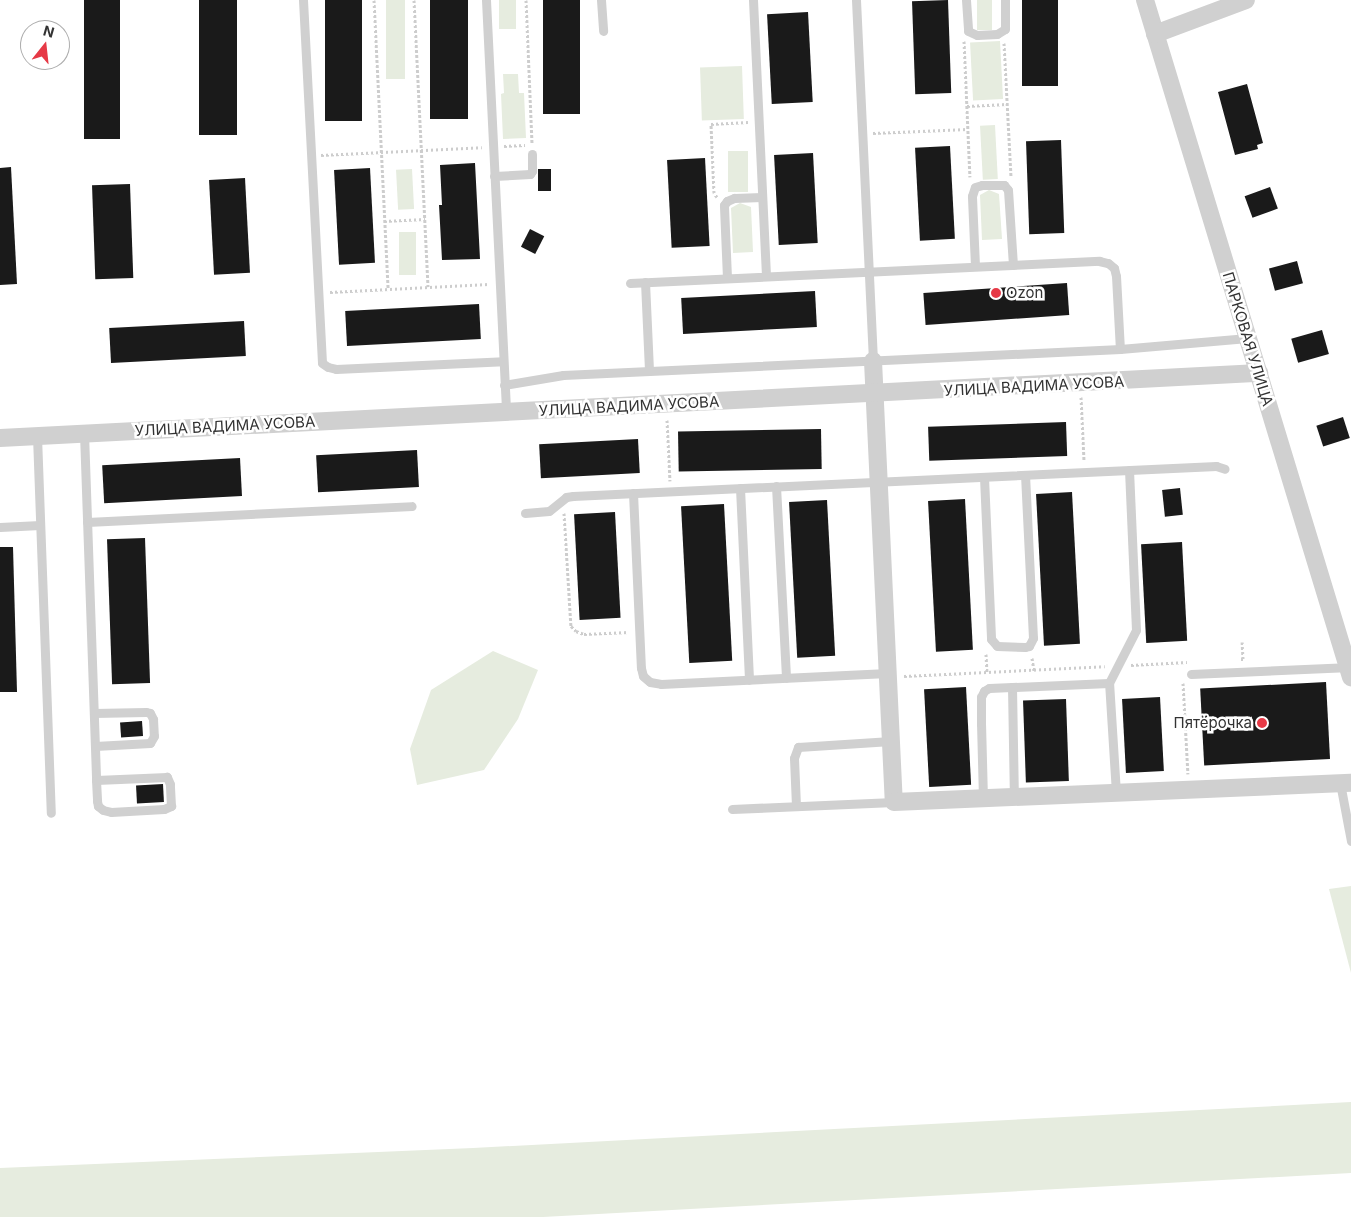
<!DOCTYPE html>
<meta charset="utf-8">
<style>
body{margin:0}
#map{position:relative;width:1351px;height:1217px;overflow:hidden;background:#fff;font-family:Inter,sans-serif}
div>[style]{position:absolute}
.green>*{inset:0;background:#e6ecdf;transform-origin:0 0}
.building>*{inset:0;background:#1a1a1a;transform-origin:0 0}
.path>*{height:3px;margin-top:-1.5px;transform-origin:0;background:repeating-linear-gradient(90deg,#cdcdcd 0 2.5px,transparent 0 5px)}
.service>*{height:9px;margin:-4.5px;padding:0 4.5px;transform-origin:4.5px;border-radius:4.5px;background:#d0d0d0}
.minor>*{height:18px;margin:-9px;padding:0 9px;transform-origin:9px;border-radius:9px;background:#d0d0d0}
.dots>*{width:14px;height:14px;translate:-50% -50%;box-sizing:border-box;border:2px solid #fff;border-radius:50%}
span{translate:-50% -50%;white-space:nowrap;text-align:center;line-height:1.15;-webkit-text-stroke:5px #fff;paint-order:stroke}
.poi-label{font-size:15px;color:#333}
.left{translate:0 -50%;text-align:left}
.right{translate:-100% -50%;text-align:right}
.street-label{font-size:15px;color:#333}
.north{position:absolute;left:20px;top:20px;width:50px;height:50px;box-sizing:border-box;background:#fff;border:1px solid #adadad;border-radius:50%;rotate:16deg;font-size:14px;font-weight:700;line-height:20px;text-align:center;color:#333}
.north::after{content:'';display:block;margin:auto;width:18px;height:22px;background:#e63946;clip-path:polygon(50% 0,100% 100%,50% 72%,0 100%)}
</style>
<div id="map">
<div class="green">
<div style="left:386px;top:0;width:19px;height:79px"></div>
<div style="left:499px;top:0;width:17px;height:29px"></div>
<div style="left:977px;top:0;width:15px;height:30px"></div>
<div style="left:1000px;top:41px;width:58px;height:30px;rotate:87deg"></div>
<div style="left:742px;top:66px;width:53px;height:42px;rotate:88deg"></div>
<div style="clip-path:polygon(503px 74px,518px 74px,519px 93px,524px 93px,526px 138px,503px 139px,501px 94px,504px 93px)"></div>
<div style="left:995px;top:125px;width:54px;height:15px;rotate:87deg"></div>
<div style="left:728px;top:151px;width:20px;height:41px"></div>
<div style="left:412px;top:169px;width:40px;height:16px;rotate:87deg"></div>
<div style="clip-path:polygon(989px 190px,999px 194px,1002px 239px,982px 240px,980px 195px)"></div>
<div style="clip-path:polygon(740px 203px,751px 207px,753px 252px,733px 253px,731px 208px)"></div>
<div style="left:399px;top:232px;width:17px;height:43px"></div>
<div style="clip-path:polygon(493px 651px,538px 670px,518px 719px,484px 770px,417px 785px,410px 749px,431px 690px)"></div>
<div style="clip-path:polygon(1351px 886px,1351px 973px,1329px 889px)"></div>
<div style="clip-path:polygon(1351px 1102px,1351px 1173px,543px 1217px,0 1217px,0 1168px,473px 1148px)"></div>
</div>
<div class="building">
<div style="left:84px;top:0;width:36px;height:139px"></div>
<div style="left:199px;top:0;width:38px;height:135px"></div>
<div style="left:325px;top:0;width:37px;height:121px"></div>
<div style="left:430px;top:0;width:38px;height:119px"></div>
<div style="left:543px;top:0;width:37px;height:114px"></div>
<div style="left:948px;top:0;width:93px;height:36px;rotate:88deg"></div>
<div style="left:1022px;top:0;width:36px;height:86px"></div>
<div style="left:808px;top:12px;width:90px;height:41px;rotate:87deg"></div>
<div style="clip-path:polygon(1247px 84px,1263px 143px,1257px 145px,1258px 149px,1235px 155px,1218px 92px)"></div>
<div style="left:1061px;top:140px;width:93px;height:35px;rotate:88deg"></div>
<div style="left:950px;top:146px;width:93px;height:35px;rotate:87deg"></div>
<div style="left:813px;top:153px;width:90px;height:39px;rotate:87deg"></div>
<div style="left:705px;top:158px;width:88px;height:38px;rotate:87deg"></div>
<div style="clip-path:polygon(475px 163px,480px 259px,442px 260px,439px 205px,442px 205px,440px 165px)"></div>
<div style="clip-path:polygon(11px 167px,17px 284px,0 285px,0 168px)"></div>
<div style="left:370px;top:168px;width:95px;height:36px;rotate:87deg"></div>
<div style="left:538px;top:169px;width:13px;height:22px"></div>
<div style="left:245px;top:178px;width:95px;height:36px;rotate:87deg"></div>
<div style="left:130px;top:184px;width:94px;height:38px;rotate:88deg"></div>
<div style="left:1270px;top:187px;width:23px;height:27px;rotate:70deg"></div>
<div style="left:530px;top:229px;width:16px;height:20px;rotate:27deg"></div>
<div style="left:1297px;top:261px;width:23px;height:29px;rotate:75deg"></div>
<div style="left:1067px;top:283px;width:32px;height:144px;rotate:86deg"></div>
<div style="left:815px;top:291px;width:36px;height:134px;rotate:87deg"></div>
<div style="left:479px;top:304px;width:35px;height:134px;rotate:87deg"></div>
<div style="left:244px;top:321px;width:35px;height:135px;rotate:87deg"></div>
<div style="left:1322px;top:330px;width:25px;height:32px;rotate:74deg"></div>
<div style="left:1343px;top:417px;width:22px;height:28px;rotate:72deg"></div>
<div style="left:1066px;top:422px;width:34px;height:138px;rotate:88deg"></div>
<div style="left:821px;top:429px;width:40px;height:143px;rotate:89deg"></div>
<div style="left:638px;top:439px;width:34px;height:99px;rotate:87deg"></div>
<div style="left:417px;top:450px;width:37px;height:101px;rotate:87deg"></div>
<div style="left:240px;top:458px;width:38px;height:138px;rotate:87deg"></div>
<div style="left:1180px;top:488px;width:27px;height:18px;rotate:84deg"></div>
<div style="left:1072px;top:492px;width:152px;height:36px;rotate:87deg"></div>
<div style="left:965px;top:499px;width:151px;height:37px;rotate:87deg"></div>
<div style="left:827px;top:500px;width:156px;height:38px;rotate:87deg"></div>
<div style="left:724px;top:504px;width:157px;height:43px;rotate:87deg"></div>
<div style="left:615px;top:512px;width:106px;height:41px;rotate:87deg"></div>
<div style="left:145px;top:538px;width:145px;height:38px;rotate:88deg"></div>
<div style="left:1182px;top:542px;width:99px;height:41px;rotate:87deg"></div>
<div style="clip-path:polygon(0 547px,13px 547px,17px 692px,0 692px)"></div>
<div style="left:1326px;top:682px;width:77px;height:126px;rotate:87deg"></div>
<div style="left:966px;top:687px;width:98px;height:42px;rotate:87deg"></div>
<div style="left:1160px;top:697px;width:74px;height:38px;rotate:87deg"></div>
<div style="left:1066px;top:699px;width:82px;height:43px;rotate:88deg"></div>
<div style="left:142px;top:721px;width:15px;height:22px;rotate:86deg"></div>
<div style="left:163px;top:784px;width:18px;height:27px;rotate:87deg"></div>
</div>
<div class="path">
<div style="left:374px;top:0;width:289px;rotate:87.2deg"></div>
<div style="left:414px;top:0;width:287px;rotate:87.2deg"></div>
<div style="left:526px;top:0;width:144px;rotate:87.6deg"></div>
<div style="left:964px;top:41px;width:136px;rotate:87.5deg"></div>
<div style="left:1004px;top:43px;width:134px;rotate:87deg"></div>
<div style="left:967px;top:106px;width:40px;rotate:-2.9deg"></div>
<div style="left:873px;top:133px;width:95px;rotate:-2.4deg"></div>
<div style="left:504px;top:146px;width:21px;rotate:-3deg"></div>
<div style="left:321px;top:155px;width:161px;rotate:-2.8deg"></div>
<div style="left:717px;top:197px;width:5px;rotate:-127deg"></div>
<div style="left:714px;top:193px;width:69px;rotate:-92.5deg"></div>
<div style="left:711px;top:124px;width:37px;rotate:-3deg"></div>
<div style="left:384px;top:221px;width:41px;rotate:-2.8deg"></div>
<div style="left:330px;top:292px;width:159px;rotate:-2.9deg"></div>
<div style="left:1081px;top:397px;width:64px;rotate:87.3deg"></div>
<div style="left:667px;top:420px;width:61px;rotate:87.2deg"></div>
<div style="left:564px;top:513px;width:113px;rotate:86.5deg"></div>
<div style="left:571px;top:626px;width:7px;rotate:45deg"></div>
<div style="left:576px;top:631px;width:9px;rotate:21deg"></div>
<div style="left:584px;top:634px;width:45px;rotate:-2.5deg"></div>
<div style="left:986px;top:654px;width:18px;rotate:87deg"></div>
<div style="left:1032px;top:658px;width:13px;rotate:81deg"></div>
<div style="left:1241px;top:659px;width:2px"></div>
<div style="left:1243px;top:659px;width:17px;rotate:-93deg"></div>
<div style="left:1131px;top:665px;width:56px;rotate:-3.1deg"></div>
<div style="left:904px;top:676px;width:201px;rotate:-2.8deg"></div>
<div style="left:1183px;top:683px;width:91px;rotate:86.9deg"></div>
</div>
<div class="service">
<div style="left:303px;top:0;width:363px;rotate:87deg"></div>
<div style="left:322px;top:363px;width:7px;rotate:34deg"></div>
<div style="left:328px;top:367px;width:8px;rotate:14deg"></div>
<div style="left:336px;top:369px;width:167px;rotate:-2.7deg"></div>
<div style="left:486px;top:0;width:412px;rotate:87.2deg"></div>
<div style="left:601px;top:0;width:31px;rotate:86deg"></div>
<div style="left:753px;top:0;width:276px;rotate:87.3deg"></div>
<div style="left:856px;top:0;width:361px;rotate:87.3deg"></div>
<div style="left:966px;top:0;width:31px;rotate:86deg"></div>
<div style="left:968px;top:31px;width:10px;rotate:24deg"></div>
<div style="left:977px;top:35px;width:20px;rotate:-3deg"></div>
<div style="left:997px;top:34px;width:9px;rotate:-32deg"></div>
<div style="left:1005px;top:29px;width:29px;rotate:-90deg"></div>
<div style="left:494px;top:176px;width:36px;rotate:-3deg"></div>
<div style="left:530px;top:174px;width:4px;rotate:-56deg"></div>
<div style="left:532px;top:171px;width:17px;rotate:-90deg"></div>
<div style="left:975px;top:266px;width:70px;rotate:-92.5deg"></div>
<div style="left:972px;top:196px;width:9px;rotate:-72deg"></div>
<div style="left:975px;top:187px;width:7px;rotate:-16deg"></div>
<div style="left:982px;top:185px;width:22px"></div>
<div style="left:1004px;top:185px;width:6px;rotate:51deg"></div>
<div style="left:1008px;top:190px;width:75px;rotate:86.2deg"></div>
<div style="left:727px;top:278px;width:73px;rotate:-92.4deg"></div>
<div style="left:724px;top:205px;width:5px;rotate:-53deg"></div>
<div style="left:727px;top:201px;width:8px;rotate:-23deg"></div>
<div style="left:734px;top:198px;width:28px;rotate:-2deg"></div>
<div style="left:645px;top:282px;width:89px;rotate:87.4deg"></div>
<div style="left:630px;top:283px;width:470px;rotate:-2.7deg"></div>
<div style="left:1099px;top:261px;width:9px;rotate:13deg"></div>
<div style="left:1108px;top:263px;width:8px;rotate:40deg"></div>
<div style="left:1114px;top:268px;width:8px;rotate:76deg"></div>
<div style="left:1116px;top:276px;width:73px;rotate:86.9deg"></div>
<div style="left:504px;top:385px;width:60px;rotate:-9.6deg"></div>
<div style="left:563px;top:375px;width:558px;rotate:-2.67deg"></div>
<div style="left:1120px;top:349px;width:128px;rotate:-4.9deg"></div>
<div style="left:84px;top:433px;width:347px;rotate:88deg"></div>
<div style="left:96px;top:780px;width:21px;rotate:87deg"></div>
<div style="left:97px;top:801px;width:5px;rotate:79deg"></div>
<div style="left:98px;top:806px;width:6px;rotate:39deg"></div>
<div style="left:103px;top:810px;width:8px;rotate:14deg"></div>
<div style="left:111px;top:812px;width:53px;rotate:-3.2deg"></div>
<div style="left:164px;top:809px;width:8px;rotate:-23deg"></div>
<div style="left:171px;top:806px;width:22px;rotate:-93deg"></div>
<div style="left:170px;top:784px;width:8px;rotate:-113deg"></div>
<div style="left:167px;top:777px;width:71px;rotate:177.6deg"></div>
<div style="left:37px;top:436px;width:377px;rotate:87.9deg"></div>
<div style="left:984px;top:477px;width:162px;rotate:87.5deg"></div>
<div style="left:991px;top:639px;width:9px;rotate:49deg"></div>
<div style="left:997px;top:646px;width:28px;rotate:2deg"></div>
<div style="left:1025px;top:647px;width:4px;rotate:-14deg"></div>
<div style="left:1029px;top:646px;width:9px;rotate:-63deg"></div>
<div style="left:1033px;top:638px;width:163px;rotate:-92.8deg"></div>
<div style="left:776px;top:486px;width:192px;rotate:87deg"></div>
<div style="left:740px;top:488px;width:192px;rotate:87.3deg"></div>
<div style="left:633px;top:493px;width:175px;rotate:87.4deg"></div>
<div style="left:641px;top:668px;width:8px;rotate:76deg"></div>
<div style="left:643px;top:676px;width:9px;rotate:41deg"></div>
<div style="left:650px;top:682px;width:11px;rotate:10deg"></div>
<div style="left:661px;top:684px;width:227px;rotate:-2.8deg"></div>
<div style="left:525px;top:513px;width:24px;rotate:-5deg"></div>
<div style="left:549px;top:511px;width:22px;rotate:-39deg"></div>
<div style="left:566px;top:497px;width:7px;rotate:-8deg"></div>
<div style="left:573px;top:496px;width:644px;rotate:-2.67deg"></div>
<div style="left:1216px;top:466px;width:9px;rotate:18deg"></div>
<div style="left:87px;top:522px;width:325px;rotate:-2.8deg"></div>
<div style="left:0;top:527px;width:40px;rotate:-2.9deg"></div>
<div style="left:1191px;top:674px;width:160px;rotate:-2.5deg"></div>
<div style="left:1012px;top:687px;width:110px;rotate:89deg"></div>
<div style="left:94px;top:713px;width:52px;rotate:-1.1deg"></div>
<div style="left:146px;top:712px;width:4px;rotate:14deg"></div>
<div style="left:150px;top:713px;width:7px;rotate:63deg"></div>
<div style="left:153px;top:719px;width:17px;rotate:87deg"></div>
<div style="left:154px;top:736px;width:8px;rotate:120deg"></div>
<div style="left:150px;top:743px;width:55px;rotate:176.9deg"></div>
<div style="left:1340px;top:783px;width:59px;rotate:79.3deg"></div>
<div style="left:1116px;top:793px;width:110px;rotate:-93.6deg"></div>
<div style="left:1109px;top:683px;width:59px;rotate:-63deg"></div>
<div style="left:1136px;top:630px;width:160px;rotate:-92.5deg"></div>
<div style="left:983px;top:799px;width:75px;rotate:-91.5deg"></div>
<div style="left:981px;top:724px;width:27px;rotate:-90deg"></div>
<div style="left:981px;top:697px;width:7px;rotate:-63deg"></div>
<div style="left:984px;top:691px;width:6px;rotate:-31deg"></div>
<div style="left:989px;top:688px;width:120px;rotate:-2.4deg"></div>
<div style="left:796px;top:806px;width:48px;rotate:-92.4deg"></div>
<div style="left:794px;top:758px;width:12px;rotate:-70deg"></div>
<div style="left:798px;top:747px;width:93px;rotate:-3.7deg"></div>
<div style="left:732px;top:809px;width:162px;rotate:-2.5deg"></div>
</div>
<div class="minor">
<div style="left:1145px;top:0;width:708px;rotate:73.08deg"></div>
<div style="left:1155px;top:34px;width:97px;rotate:-20.5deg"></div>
<div style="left:873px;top:361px;width:441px;rotate:87.3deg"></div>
<div style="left:894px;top:802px;width:457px;rotate:-2.4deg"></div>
<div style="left:0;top:438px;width:1261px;rotate:-2.96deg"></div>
</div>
<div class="dots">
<div style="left:996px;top:293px;background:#e63946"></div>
<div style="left:1262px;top:723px;background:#e63946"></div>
</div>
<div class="poi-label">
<span class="left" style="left:1006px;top:293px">Ozon</span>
<span class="right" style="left:1252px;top:723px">Пятёрочка</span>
</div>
<div class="street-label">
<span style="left:1248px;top:339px;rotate:73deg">ПАРКОВАЯ УЛИЦА</span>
<span style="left:1034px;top:386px;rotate:-3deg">УЛИЦА ВАДИМА УСОВА</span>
<span style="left:629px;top:406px;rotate:-3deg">УЛИЦА ВАДИМА УСОВА</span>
<span style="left:225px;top:426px;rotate:-3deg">УЛИЦА ВАДИМА УСОВА</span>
</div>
<div class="north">N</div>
</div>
